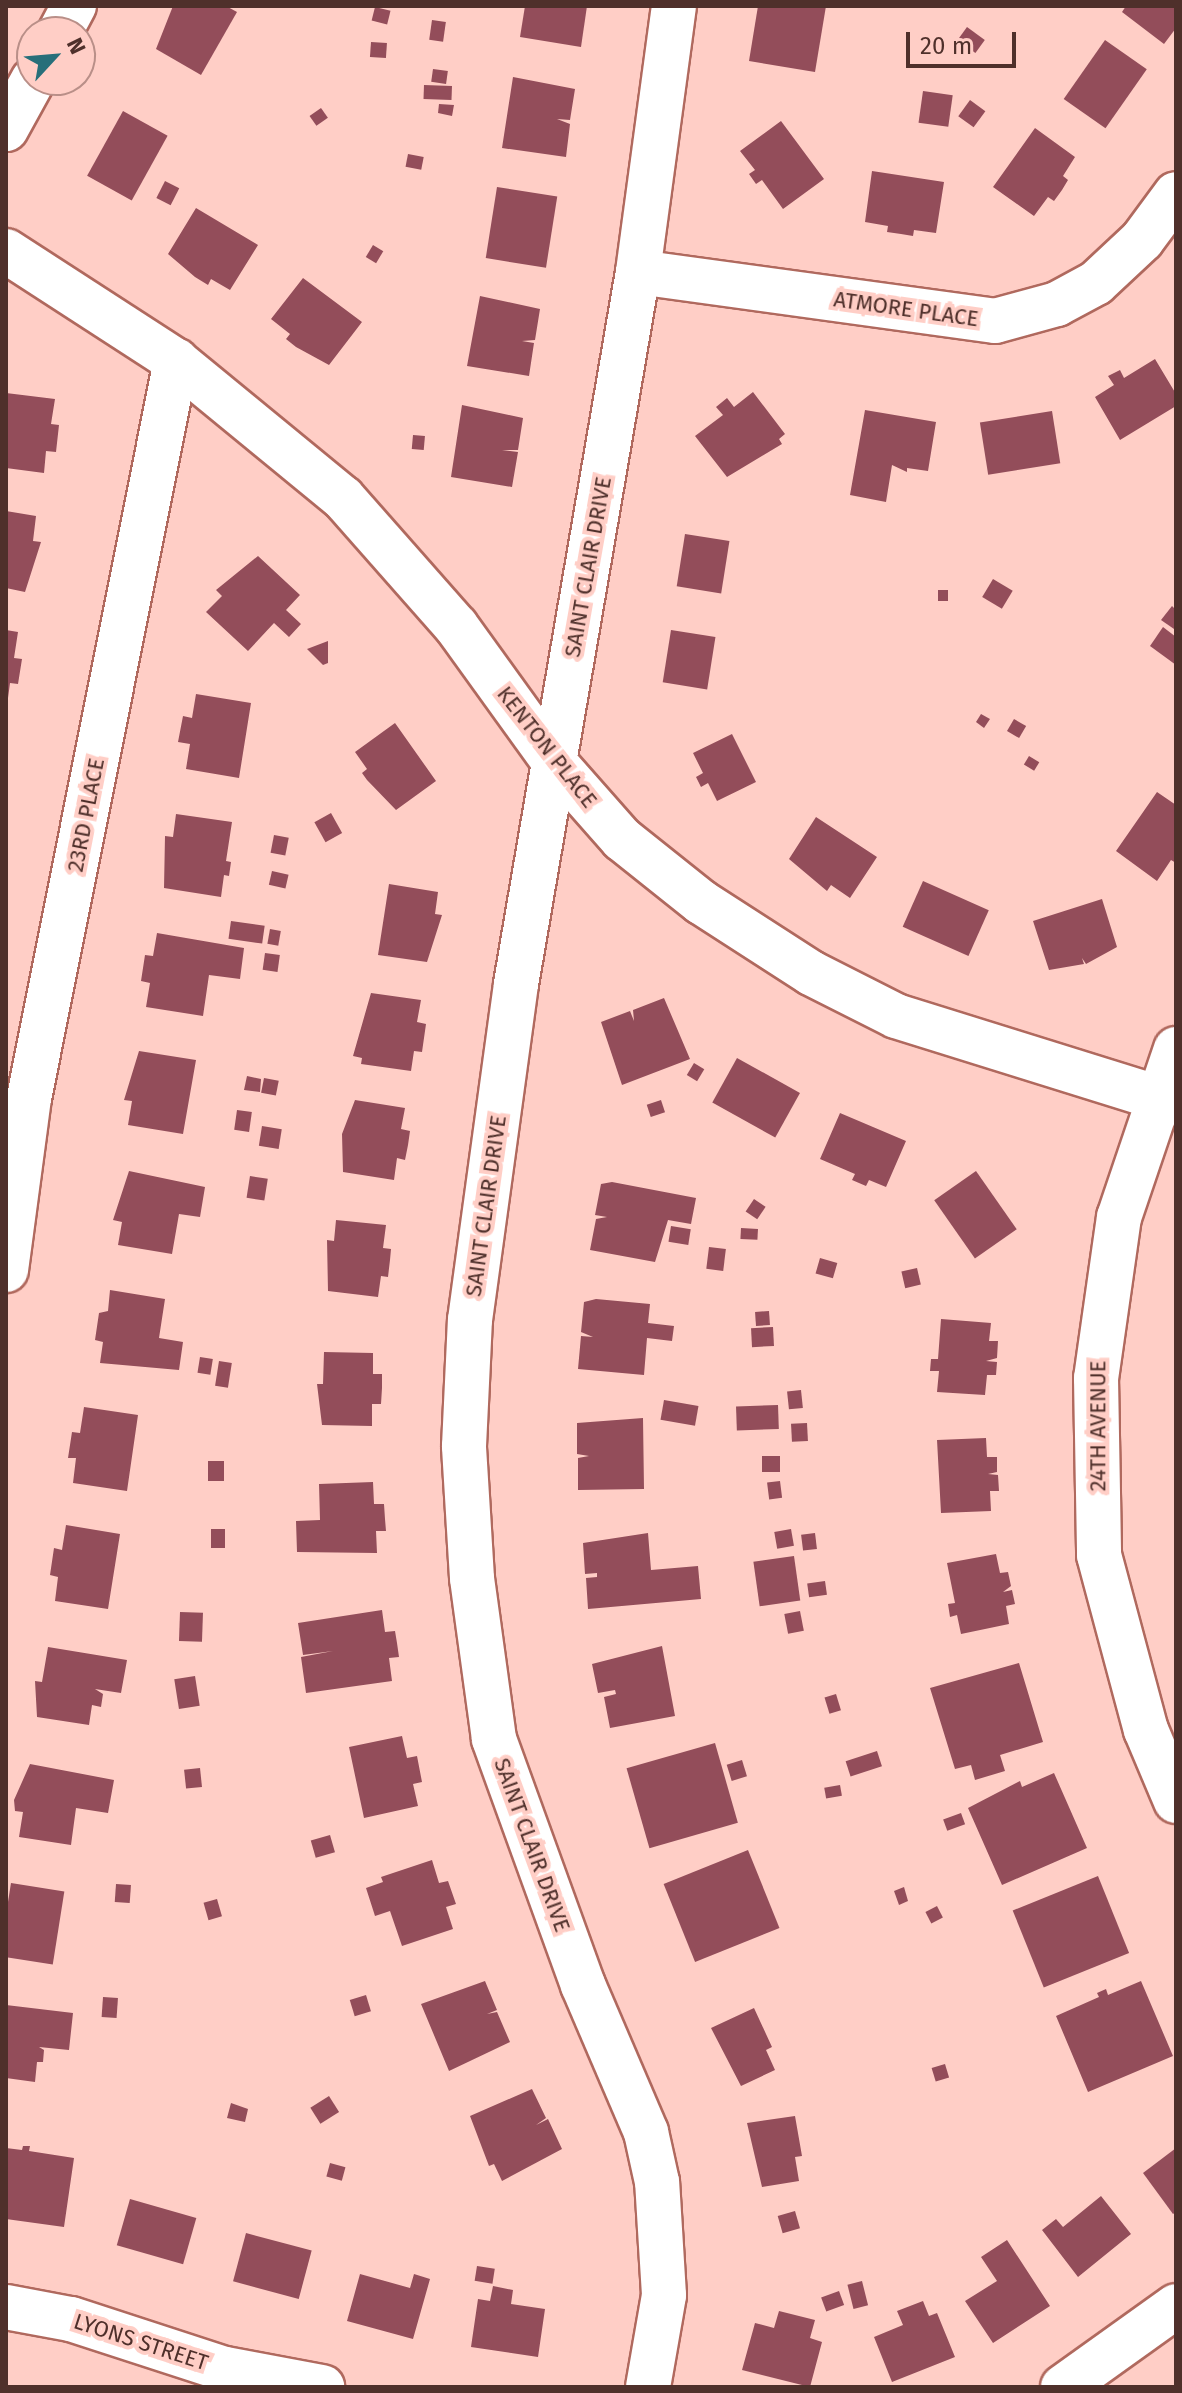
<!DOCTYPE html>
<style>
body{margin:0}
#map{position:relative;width:1182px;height:2393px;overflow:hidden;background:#ffcec6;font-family:"Fira Sans",sans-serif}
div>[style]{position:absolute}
.building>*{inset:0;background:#934d5a;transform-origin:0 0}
.roads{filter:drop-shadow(2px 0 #b0695e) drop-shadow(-2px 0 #b0695e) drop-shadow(0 2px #b0695e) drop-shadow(0 -2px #b0695e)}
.minor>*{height:44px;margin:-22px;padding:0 22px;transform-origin:22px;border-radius:22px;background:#fff}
span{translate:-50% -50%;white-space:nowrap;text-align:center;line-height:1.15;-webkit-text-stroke:8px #ffcec6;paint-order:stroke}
.street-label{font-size:22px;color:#4f302b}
.frame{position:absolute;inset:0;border:8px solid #4f302b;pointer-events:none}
.north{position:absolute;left:16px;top:16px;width:80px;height:80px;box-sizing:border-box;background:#ffcec6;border:2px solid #b98f88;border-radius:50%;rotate:64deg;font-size:22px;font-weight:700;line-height:32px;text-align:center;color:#4f302b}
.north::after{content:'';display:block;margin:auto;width:28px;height:36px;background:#276f7a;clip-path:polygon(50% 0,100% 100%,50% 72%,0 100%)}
.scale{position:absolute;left:906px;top:32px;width:110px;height:36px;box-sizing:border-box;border:4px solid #4f302b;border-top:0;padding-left:10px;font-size:24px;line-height:28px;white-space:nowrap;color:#4f302b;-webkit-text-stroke:6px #ffcec6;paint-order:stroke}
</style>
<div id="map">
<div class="building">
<div style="clip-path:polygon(173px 6px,226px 6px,237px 12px,201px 75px,156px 49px)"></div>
<div style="clip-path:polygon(525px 6px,587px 6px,581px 47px,520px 37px)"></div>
<div style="clip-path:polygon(758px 6px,826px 6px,815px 72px,749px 61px)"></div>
<div style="clip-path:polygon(1126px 6px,1176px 6px,1176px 28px,1164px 44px,1122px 12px)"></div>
<div style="left:375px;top:7px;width:16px;height:14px;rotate:14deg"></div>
<div style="left:432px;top:20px;width:14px;height:20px;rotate:8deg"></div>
<div style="left:967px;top:27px;width:22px;height:16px;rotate:36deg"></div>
<div style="left:1105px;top:40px;width:51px;height:72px;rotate:35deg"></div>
<div style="left:371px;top:42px;width:16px;height:15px;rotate:4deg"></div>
<div style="left:433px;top:69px;width:15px;height:13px;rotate:8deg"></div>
<div style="clip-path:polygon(513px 77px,575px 89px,570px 120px,557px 119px,570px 124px,566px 157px,502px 148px)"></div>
<div style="left:424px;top:85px;width:28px;height:14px;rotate:2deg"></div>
<div style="left:923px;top:91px;width:30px;height:32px;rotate:8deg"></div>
<div style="left:970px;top:100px;width:19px;height:20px;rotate:36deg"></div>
<div style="clip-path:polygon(439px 104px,454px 105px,452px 116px,438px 113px)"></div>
<div style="left:321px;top:108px;width:12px;height:14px;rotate:55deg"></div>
<div style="left:123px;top:111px;width:51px;height:74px;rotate:29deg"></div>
<div style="clip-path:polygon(781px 121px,824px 179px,783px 209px,762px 180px,756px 184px,749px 174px,755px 170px,740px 151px)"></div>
<div style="clip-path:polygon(1035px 128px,1075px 157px,1063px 176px,1068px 180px,1062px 190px,1054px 201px,1048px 197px,1034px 216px,993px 187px)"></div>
<div style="left:408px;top:154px;width:16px;height:13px;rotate:11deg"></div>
<div style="clip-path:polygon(872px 171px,944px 182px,936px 233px,914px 230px,913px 236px,901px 234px,887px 232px,888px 226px,865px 222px)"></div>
<div style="left:165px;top:181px;width:16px;height:19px;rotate:27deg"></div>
<div style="left:497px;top:187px;width:61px;height:72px;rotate:9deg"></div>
<div style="clip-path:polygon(196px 208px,258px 245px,230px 290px,211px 279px,208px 285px,195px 277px,168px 254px)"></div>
<div style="left:373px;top:245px;width:12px;height:14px;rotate:31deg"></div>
<div style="clip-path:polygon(303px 278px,362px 322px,329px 365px,296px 347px,286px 339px,290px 334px,271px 319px)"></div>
<div style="clip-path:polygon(480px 296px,540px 309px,535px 340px,522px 341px,534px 343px,529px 376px,467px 366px)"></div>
<div style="clip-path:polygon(1155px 359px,1176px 394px,1176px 406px,1120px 440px,1095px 397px,1114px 385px,1108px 376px,1120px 370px,1124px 378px)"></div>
<div style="clip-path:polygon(753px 392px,785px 434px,779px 439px,782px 444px,727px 477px,695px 436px,723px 415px,716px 407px,727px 398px,734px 407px)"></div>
<div style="clip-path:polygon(6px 393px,55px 399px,51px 424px,59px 425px,56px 452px,46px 451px,44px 473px,6px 468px)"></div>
<div style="clip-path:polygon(462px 405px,523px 418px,518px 450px,502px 450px,518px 452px,512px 487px,451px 477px)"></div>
<div style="clip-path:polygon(865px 410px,936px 422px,928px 471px,907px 468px,907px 472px,892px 465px,886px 502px,850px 495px)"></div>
<div style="left:1052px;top:411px;width:53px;height:73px;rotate:81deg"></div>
<div style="left:413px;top:435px;width:12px;height:14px;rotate:5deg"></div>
<div style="clip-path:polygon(6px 511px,36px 516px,33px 541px,41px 542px,25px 592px,6px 588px)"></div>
<div style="left:685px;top:534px;width:45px;height:53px;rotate:9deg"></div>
<div style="clip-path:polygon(258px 556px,300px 595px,286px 610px,301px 624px,289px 637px,274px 623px,248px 651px,206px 612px,222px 596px,216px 590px)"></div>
<div style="left:993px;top:579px;width:23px;height:21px;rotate:31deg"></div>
<div style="left:938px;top:590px;width:10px;height:11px"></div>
<div style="clip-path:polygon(1172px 606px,1176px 610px,1174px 629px,1161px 620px)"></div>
<div style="clip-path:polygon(1163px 627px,1176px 637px,1176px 665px,1150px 646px)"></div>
<div style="clip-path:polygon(6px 630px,18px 632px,14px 658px,22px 659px,18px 684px,10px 683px,8px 698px)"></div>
<div style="left:671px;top:630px;width:45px;height:53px;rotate:9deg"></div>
<div style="clip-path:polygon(328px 641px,328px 663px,323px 665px,307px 649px)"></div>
<div style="clip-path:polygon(196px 694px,251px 703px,239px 778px,186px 769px,190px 744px,178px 742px,183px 716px,192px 718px)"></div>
<div style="clip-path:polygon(981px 714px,990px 719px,984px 728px,976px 722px)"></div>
<div style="left:1014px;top:719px;width:14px;height:14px;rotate:30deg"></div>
<div style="clip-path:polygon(395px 723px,436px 781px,396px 810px,367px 780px,362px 773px,367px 769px,355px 752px)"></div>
<div style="clip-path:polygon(732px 734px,756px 782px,717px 801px,708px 783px,701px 787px,696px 777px,703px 773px,693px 753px)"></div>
<div style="left:1029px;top:756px;width:12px;height:10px;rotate:31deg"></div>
<div style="clip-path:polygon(1157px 792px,1176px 805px,1176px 863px,1171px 860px,1157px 881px,1116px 851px)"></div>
<div style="left:331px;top:813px;width:23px;height:19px;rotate:61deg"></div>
<div style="clip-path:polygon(176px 814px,232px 822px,226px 861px,231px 862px,229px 876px,224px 875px,221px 897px,164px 888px,165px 836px,173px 837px)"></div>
<div style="clip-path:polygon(816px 817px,877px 857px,850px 898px,831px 885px,827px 891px,789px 859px)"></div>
<div style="left:274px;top:835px;width:15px;height:18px;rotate:11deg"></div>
<div style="left:272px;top:871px;width:17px;height:14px;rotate:13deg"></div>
<div style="left:923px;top:881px;width:72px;height:50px;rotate:24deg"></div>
<div style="clip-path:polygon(389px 884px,438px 892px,435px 914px,442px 915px,427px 962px,378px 955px)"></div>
<div style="clip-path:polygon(1102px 899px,1117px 947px,1086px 964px,1082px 958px,1084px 964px,1049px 970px,1033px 921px)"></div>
<div style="left:231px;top:921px;width:34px;height:18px;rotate:8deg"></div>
<div style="left:270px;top:929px;width:11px;height:15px;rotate:10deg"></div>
<div style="clip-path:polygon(157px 933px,244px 948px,240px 979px,209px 975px,203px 1016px,146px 1007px,150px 983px,141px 981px,145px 955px,153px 956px)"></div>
<div style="left:265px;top:953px;width:15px;height:17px;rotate:8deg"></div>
<div style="clip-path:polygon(371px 993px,421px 1000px,417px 1022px,426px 1024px,422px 1052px,414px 1051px,411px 1071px,361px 1064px,362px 1058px,353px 1056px)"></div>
<div style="clip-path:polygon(664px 998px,690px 1059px,622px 1085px,601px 1022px,630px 1011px,634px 1021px,633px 1010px)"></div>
<div style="clip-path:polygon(139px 1051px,196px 1060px,183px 1134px,128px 1125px,132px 1101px,124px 1100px)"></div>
<div style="left:737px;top:1058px;width:72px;height:51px;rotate:29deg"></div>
<div style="left:694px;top:1063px;width:12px;height:14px;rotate:31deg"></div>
<div style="clip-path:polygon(247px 1076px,261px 1079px,260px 1092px,244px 1090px)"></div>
<div style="left:264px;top:1078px;width:15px;height:15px;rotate:11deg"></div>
<div style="clip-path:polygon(355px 1100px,405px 1108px,401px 1129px,410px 1131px,408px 1145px,405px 1160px,397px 1158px,394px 1180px,343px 1172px,342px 1134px)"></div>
<div style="left:661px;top:1100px;width:13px;height:15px;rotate:72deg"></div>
<div style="left:237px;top:1110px;width:15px;height:20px;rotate:8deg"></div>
<div style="clip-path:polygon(840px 1113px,906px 1141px,886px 1187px,869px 1180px,866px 1186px,852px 1180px,855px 1174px,820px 1159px)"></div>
<div style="left:262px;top:1126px;width:20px;height:20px;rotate:9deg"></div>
<div style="clip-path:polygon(129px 1171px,205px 1187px,200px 1217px,179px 1214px,172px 1254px,118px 1245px,122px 1222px,113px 1220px)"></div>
<div style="left:976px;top:1171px;width:71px;height:51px;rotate:55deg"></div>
<div style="left:250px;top:1176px;width:18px;height:22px;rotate:9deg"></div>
<div style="clip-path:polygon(612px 1182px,696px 1198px,691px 1224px,668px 1220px,655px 1262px,590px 1250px,596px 1219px,607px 1217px,595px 1215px,601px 1184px)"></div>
<div style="left:754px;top:1199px;width:14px;height:15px;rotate:34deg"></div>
<div style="clip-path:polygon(336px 1220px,386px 1225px,383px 1248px,391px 1249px,390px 1260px,388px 1277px,381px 1276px,378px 1297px,328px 1291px,327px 1240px,334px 1241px)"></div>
<div style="left:671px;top:1226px;width:20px;height:16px;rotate:9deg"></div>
<div style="left:741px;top:1228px;width:17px;height:11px;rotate:3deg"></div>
<div style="left:709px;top:1247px;width:17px;height:22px;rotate:7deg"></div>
<div style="left:820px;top:1258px;width:18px;height:16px;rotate:16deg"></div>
<div style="left:917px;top:1268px;width:17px;height:16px;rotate:77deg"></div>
<div style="clip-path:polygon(110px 1290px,165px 1299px,159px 1338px,183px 1342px,179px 1370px,100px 1363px,103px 1342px,95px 1340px,99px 1313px,108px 1311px)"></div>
<div style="clip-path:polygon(596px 1299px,650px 1304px,648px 1323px,674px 1326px,672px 1341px,647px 1338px,644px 1375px,578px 1369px,581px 1336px,593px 1337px,581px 1332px,584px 1302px)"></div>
<div style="left:769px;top:1311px;width:14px;height:14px;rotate:86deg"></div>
<div style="clip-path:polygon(941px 1319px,991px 1323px,989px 1341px,998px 1341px,997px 1358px,986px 1361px,997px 1362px,996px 1375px,987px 1375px,985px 1395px,937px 1392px,939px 1371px,930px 1371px,931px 1359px,938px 1359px)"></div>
<div style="left:773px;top:1327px;width:19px;height:22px;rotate:87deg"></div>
<div style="clip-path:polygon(324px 1352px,373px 1353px,373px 1374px,382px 1374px,382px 1388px,381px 1404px,372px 1404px,372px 1426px,322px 1425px,317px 1384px,323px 1384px)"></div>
<div style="left:200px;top:1357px;width:13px;height:16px;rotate:9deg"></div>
<div style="left:219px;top:1361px;width:13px;height:25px;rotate:9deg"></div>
<div style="left:801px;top:1390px;width:18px;height:14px;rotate:84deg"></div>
<div style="left:664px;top:1400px;width:35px;height:20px;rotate:10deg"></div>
<div style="left:778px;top:1405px;width:24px;height:42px;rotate:88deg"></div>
<div style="clip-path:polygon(84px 1407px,138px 1415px,127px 1491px,73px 1483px,76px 1458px,68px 1458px,72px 1432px,80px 1433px)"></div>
<div style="clip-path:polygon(643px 1418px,644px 1489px,578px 1490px,578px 1458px,589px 1456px,577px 1454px,577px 1423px)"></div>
<div style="left:807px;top:1423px;width:18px;height:16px;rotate:87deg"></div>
<div style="clip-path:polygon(986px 1438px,987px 1457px,997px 1457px,997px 1472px,988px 1474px,998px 1475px,999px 1491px,990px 1491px,991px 1511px,941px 1513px,937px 1440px)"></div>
<div style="left:762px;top:1456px;width:18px;height:16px"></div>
<div style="left:208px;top:1461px;width:16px;height:20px"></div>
<div style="left:780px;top:1481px;width:17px;height:13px;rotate:83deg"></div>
<div style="clip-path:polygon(373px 1482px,374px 1504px,384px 1504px,385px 1519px,386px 1531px,376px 1531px,377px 1553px,297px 1552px,296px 1521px,320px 1520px,319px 1484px)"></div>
<div style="clip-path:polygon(66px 1525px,120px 1534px,108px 1609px,55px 1601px,58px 1577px,50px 1575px,54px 1548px,62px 1550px)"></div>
<div style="left:225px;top:1529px;width:19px;height:14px;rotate:90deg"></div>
<div style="left:791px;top:1529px;width:17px;height:17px;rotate:80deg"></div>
<div style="clip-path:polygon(648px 1533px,651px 1570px,698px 1566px,701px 1599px,588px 1609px,586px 1578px,597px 1577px,597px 1573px,585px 1574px,583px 1543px)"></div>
<div style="left:815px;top:1533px;width:16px;height:14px;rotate:83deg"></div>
<div style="clip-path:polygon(996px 1554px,1000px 1573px,1008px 1572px,1011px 1586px,1003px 1592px,1012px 1590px,1015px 1604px,1006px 1606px,1009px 1624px,961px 1634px,957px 1615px,950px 1617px,948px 1604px,955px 1603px,947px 1563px)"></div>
<div style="left:794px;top:1556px;width:45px;height:41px;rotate:82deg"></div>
<div style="left:825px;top:1581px;width:14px;height:18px;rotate:82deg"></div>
<div style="clip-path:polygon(382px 1610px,385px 1632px,395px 1631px,397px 1643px,399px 1657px,389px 1658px,392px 1681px,306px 1693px,301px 1657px,333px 1651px,303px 1655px,298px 1623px)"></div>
<div style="left:800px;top:1611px;width:20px;height:16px;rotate:79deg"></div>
<div style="left:180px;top:1612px;width:23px;height:29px;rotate:2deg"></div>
<div style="clip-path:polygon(662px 1646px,675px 1716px,610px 1728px,604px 1697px,616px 1694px,615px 1690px,598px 1693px,592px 1664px)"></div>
<div style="clip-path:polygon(48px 1647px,127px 1660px,121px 1693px,95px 1689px,103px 1694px,101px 1707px,92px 1705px,89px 1725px,37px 1717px,35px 1681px,42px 1682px)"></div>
<div style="clip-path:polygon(1019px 1663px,1043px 1742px,1000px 1755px,1005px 1771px,975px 1780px,971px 1765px,955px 1769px,930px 1688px)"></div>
<div style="left:195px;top:1676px;width:30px;height:21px;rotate:81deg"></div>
<div style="left:836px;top:1694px;width:17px;height:12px;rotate:73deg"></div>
<div style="clip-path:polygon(402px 1736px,407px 1758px,417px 1756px,422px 1782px,413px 1784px,418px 1806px,364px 1818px,349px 1747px)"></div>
<div style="left:715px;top:1743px;width:83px;height:92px;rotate:74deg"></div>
<div style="left:877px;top:1751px;width:16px;height:33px;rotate:72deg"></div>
<div style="left:742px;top:1760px;width:17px;height:16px;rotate:73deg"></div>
<div style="clip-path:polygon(30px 1764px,114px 1780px,108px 1813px,76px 1808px,71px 1845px,19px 1837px,23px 1812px,15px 1811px,14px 1800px)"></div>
<div style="left:200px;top:1768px;width:19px;height:16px;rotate:84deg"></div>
<div style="clip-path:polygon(1054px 1773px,1087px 1848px,1002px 1885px,968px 1808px,1020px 1781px,1022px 1787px)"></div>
<div style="left:840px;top:1785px;width:11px;height:16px;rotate:80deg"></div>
<div style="left:961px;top:1813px;width:12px;height:19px;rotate:70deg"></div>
<div style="left:330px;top:1835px;width:18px;height:20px;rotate:74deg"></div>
<div style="left:748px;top:1850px;width:84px;height:91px;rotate:68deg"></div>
<div style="clip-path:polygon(432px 1860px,439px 1883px,448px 1881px,456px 1904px,446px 1907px,453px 1929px,402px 1946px,390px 1911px,375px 1916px,366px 1888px,383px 1882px,381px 1877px)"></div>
<div style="left:1098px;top:1876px;width:83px;height:92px;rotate:68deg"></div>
<div style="left:11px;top:1883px;width:54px;height:74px;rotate:9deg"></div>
<div style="left:116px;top:1884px;width:15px;height:18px;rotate:4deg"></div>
<div style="clip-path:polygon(904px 1887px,908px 1901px,899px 1905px,894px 1891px)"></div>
<div style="left:217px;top:1899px;width:18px;height:14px;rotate:74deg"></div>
<div style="left:937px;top:1906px;width:13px;height:13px;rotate:63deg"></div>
<div style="clip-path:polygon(485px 1981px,497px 2010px,487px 2014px,497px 2012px,510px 2042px,449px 2071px,421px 2004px)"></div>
<div style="clip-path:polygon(1141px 1981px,1173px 2056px,1088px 2092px,1056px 2016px,1099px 1997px,1097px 1993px,1106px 1989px,1108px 1995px)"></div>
<div style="left:366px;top:1995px;width:17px;height:17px;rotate:73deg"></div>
<div style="left:103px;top:1997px;width:15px;height:20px;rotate:4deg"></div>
<div style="clip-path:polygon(6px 2005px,73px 2013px,69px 2050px,39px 2047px,44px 2050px,43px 2062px,37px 2062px,35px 2082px,6px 2078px)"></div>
<div style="clip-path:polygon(754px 2008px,772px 2047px,766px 2050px,775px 2070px,741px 2086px,711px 2028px)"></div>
<div style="left:945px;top:2064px;width:14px;height:14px;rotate:73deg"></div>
<div style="clip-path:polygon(532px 2089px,546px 2118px,536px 2125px,548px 2119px,562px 2149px,502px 2181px,494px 2164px,489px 2166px,470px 2116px)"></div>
<div style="left:329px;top:2096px;width:19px;height:22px;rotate:58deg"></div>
<div style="clip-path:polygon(231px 2103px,248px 2109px,245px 2122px,227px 2118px)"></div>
<div style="clip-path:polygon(795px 2116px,802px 2156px,795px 2157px,799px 2181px,762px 2187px,747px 2123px)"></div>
<div style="clip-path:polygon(23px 2146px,30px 2146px,29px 2151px,74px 2158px,64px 2227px,6px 2219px,6px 2148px,22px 2150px)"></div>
<div style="clip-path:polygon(1176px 2148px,1176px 2212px,1173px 2214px,1143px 2173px)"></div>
<div style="left:330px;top:2163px;width:16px;height:14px;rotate:15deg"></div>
<div style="clip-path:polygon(1101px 2196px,1131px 2234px,1078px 2277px,1042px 2230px,1056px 2219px,1063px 2227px)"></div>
<div style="left:130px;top:2199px;width:69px;height:48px;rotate:16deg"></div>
<div style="left:795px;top:2211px;width:18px;height:18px;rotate:74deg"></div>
<div style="left:246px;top:2233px;width:68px;height:50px;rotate:15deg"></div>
<div style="clip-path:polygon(1007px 2240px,1050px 2306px,993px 2343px,965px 2301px,997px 2281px,981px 2257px)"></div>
<div style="left:477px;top:2266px;width:18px;height:15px;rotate:9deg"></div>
<div style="clip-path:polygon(360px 2274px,410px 2288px,414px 2274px,430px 2279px,413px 2339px,347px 2321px)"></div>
<div style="left:862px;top:2281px;width:25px;height:15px;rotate:76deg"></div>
<div style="clip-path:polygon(493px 2286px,513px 2290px,511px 2304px,545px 2309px,538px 2357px,471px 2347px,478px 2299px,490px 2301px)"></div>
<div style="left:839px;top:2291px;width:15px;height:19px;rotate:70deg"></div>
<div style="clip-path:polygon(923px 2301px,929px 2316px,937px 2313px,955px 2357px,892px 2382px,874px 2337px,903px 2325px,897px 2311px)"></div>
<div style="clip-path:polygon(779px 2311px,815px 2320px,810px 2338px,822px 2342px,810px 2387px,742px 2370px,755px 2323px,774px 2328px)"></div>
</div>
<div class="roads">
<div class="minor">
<div style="left:60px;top:32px;width:30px;rotate:-62deg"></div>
<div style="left:6px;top:129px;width:56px;rotate:-61.1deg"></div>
<div style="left:6px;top:251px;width:202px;rotate:32.9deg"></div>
<div style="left:176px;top:361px;width:216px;rotate:39.4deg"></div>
<div style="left:343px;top:498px;width:171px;rotate:48.6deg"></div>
<div style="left:456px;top:626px;width:168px;rotate:54.2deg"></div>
<div style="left:554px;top:762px;width:103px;rotate:48.6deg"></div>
<div style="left:622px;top:839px;width:101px;rotate:38.6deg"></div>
<div style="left:701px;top:902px;width:131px;rotate:32.8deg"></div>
<div style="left:811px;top:973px;width:95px;rotate:26.8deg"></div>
<div style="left:896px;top:1016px;width:293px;rotate:17.3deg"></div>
<div style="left:638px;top:272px;width:360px;rotate:7.8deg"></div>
<div style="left:995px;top:321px;width:64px;rotate:-15.3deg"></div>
<div style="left:1057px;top:304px;width:44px;rotate:-28.3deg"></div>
<div style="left:1096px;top:283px;width:63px;rotate:-43.1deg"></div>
<div style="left:1142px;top:240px;width:57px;rotate:-53.5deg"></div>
<div style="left:1176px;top:1049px;width:177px;rotate:108.7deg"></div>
<div style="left:1119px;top:1217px;width:163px;rotate:98.1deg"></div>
<div style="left:1096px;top:1378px;width:177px;rotate:89deg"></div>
<div style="left:1099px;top:1555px;width:181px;rotate:75deg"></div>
<div style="left:1146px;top:1730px;width:77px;rotate:67.1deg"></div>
<div style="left:6px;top:1270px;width:174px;rotate:-82.4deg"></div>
<div style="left:29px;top:1098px;width:752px;rotate:-78.72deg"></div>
<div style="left:6px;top:2307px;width:66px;rotate:10.5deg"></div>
<div style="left:71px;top:2319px;width:162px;rotate:18deg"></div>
<div style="left:225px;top:2369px;width:99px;rotate:10.5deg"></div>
<div style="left:648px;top:2387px;width:93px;rotate:-80.1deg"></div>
<div style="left:664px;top:2295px;width:113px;rotate:-93.5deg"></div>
<div style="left:657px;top:2182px;width:51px;rotate:-102.4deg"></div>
<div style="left:646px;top:2132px;width:160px;rotate:-113.2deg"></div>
<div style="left:583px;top:1985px;width:262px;rotate:-109.9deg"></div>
<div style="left:494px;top:1739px;width:162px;rotate:-97.8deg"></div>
<div style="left:472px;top:1578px;width:132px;rotate:-93.5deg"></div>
<div style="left:464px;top:1446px;width:126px;rotate:-87.3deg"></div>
<div style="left:470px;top:1320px;width:339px;rotate:-82.2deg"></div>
<div style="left:516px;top:984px;width:722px;rotate:-80.28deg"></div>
<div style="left:638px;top:272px;width:268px;rotate:-82.3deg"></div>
<div style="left:1063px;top:2387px;width:139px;rotate:-35.6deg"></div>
</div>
</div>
<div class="street-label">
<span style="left:906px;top:309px;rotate:8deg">ATMORE PLACE</span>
<span style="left:588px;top:567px;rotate:-80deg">SAINT CLAIR DRIVE</span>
<span style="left:547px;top:747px;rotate:52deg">KENTON PLACE</span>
<span style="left:86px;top:815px;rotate:-79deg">23RD PLACE</span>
<span style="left:486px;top:1206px;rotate:-82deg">SAINT CLAIR DRIVE</span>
<span style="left:1098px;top:1426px;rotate:-90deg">24TH AVENUE</span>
<span style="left:532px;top:1845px;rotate:70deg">SAINT CLAIR DRIVE</span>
<span style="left:141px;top:2342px;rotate:18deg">LYONS STREET</span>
</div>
<div class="frame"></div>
<div class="north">N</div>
<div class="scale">20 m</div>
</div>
